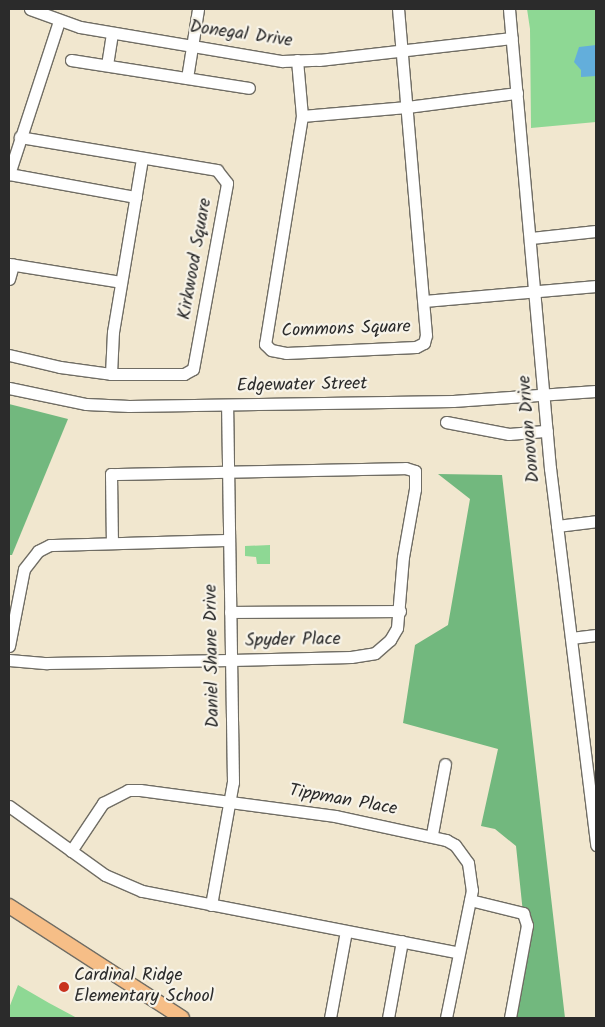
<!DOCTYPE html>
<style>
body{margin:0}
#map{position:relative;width:605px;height:1027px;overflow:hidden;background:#f1e7cf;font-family:Kalam,sans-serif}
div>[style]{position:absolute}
.green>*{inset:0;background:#8ed894}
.forest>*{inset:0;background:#72b87e}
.water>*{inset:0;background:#63aedb}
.roads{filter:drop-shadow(1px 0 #706d64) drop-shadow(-1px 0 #706d64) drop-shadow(0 1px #706d64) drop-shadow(0 -1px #706d64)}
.minor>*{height:11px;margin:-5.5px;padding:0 5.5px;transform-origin:5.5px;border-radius:5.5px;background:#fff}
.major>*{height:14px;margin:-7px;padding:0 7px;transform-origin:7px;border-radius:7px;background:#f6be87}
.dots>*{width:14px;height:14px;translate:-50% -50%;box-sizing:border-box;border:2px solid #f7f3e8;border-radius:50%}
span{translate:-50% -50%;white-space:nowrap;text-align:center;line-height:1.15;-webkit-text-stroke:4.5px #f7f3e8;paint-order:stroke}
.street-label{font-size:18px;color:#2b2b2b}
.poi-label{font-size:18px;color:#2b2b2b}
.left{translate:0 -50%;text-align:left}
.frame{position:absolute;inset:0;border:10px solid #2b2b2b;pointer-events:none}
</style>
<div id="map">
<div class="green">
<div style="clip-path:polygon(527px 9px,596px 9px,596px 122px,531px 128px,530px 29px)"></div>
<div style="clip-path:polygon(270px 545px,270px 564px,257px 564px,256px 557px,245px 556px,245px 546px)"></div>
<div style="clip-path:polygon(18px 985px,49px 1003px,77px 1018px,9px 1018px,9px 1008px)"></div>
</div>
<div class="forest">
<div style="clip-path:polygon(9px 404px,68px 419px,12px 555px,9px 555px)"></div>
<div style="clip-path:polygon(438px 474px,502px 475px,565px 1018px,508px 1018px,523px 913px,516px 846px,495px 829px,481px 826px,498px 749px,403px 723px,415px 645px,448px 625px,470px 499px)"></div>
</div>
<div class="water">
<div style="clip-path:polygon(596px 45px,596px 76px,581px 77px,581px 70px,574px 62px,579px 47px)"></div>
</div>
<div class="roads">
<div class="minor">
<div style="left:30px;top:9px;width:53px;rotate:19.8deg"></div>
<div style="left:80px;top:27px;width:205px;rotate:9.6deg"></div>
<div style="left:282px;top:61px;width:37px;rotate:-2deg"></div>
<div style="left:319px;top:60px;width:194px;rotate:-6.5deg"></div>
<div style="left:509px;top:9px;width:461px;rotate:84.9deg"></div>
<div style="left:550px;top:468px;width:380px;rotate:83deg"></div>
<div style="left:71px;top:60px;width:180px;rotate:8.9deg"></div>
<div style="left:297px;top:60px;width:56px;rotate:84.9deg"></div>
<div style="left:302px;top:116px;width:231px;rotate:99.2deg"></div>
<div style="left:265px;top:344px;width:8px;rotate:45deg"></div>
<div style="left:271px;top:350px;width:15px;rotate:11deg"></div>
<div style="left:286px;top:353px;width:130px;rotate:-2.6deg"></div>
<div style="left:416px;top:347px;width:9px;rotate:-27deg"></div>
<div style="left:424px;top:343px;width:8px;rotate:-76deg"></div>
<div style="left:426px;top:335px;width:327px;rotate:-94.9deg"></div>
<div style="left:107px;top:65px;width:32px;rotate:-81deg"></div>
<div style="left:187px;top:78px;width:70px;rotate:-80.9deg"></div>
<div style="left:302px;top:116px;width:105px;rotate:-4.9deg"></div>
<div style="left:407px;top:107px;width:111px;rotate:-7.3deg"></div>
<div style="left:9px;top:174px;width:161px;rotate:-71.9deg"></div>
<div style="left:9px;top:174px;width:129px;rotate:10.3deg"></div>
<div style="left:531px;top:238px;width:65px;rotate:-6.1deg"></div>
<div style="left:9px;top:264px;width:113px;rotate:9.1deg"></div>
<div style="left:9px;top:279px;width:15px;rotate:-74deg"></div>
<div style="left:424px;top:301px;width:173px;rotate:-5deg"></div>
<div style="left:9px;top:355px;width:52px;rotate:13.2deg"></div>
<div style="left:60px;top:367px;width:51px;rotate:7.8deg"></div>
<div style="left:111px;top:374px;width:73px"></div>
<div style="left:184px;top:374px;width:10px;rotate:-29deg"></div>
<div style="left:193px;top:369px;width:189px;rotate:-79.6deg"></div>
<div style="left:227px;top:183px;width:16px;rotate:-128deg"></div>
<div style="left:217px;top:170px;width:200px;rotate:-170.5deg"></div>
<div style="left:111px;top:374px;width:42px;rotate:-87.3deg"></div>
<div style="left:113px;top:332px;width:176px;rotate:-80.5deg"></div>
<div style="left:9px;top:388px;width:79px;rotate:11.7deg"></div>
<div style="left:86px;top:404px;width:43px;rotate:2.7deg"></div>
<div style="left:129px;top:406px;width:324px;rotate:-0.9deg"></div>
<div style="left:453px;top:401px;width:143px;rotate:-4deg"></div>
<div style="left:446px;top:422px;width:64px;rotate:10.8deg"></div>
<div style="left:509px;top:434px;width:38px;rotate:-5deg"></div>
<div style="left:557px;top:526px;width:39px;rotate:-7deg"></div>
<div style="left:230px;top:612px;width:170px;rotate:-0.3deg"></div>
<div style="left:571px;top:638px;width:25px;rotate:-7deg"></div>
<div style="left:9px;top:646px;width:78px;rotate:-79deg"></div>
<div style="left:24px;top:569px;width:23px;rotate:-52deg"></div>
<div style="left:38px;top:551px;width:13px;rotate:-27deg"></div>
<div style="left:50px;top:545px;width:179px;rotate:-1.6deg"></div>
<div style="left:9px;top:660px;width:38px;rotate:5deg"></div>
<div style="left:47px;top:663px;width:184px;rotate:-0.9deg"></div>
<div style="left:231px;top:660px;width:120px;rotate:-1.4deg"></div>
<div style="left:351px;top:657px;width:24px;rotate:-9deg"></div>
<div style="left:375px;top:653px;width:20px;rotate:-41deg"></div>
<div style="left:390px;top:640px;width:14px;rotate:-60deg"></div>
<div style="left:397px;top:628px;width:71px;rotate:-85.2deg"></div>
<div style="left:403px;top:557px;width:69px;rotate:-80deg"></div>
<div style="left:415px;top:489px;width:18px;rotate:-90deg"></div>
<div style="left:415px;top:471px;width:10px;rotate:-163deg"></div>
<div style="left:405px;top:468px;width:294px;rotate:178.8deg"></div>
<div style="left:111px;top:474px;width:68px;rotate:89.2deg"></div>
<div style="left:9px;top:806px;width:118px;rotate:35.7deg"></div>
<div style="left:105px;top:875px;width:40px;rotate:23.4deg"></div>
<div style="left:142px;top:891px;width:321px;rotate:11deg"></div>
<div style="left:432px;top:834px;width:71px;rotate:-79.5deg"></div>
<div style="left:71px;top:851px;width:58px;rotate:-56.3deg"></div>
<div style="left:103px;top:803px;width:28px;rotate:-27deg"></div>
<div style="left:128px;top:790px;width:12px"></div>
<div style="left:140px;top:790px;width:197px;rotate:7.6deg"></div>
<div style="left:335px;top:816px;width:114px;rotate:12.2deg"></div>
<div style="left:446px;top:840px;width:10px;rotate:29deg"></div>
<div style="left:455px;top:845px;width:22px;rotate:54deg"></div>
<div style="left:468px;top:863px;width:27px;rotate:82deg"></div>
<div style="left:472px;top:890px;width:131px;rotate:101.5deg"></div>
<div style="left:470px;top:900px;width:55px;rotate:13.8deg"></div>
<div style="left:523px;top:913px;width:13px;rotate:72deg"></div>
<div style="left:527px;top:925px;width:95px;rotate:100.4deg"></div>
<div style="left:211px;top:905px;width:125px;rotate:-79.9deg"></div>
<div style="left:233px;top:782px;width:377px;rotate:-90.9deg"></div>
<div style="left:330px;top:1018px;width:88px;rotate:-79.6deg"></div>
<div style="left:388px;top:1018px;width:78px;rotate:-79.7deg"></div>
</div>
<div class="major">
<div style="left:9px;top:906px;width:206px;rotate:32.9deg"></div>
</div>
</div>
<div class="dots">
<div style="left:64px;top:987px;background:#c8321e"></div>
</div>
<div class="street-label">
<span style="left:241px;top:35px;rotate:8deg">Donegal Drive</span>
<span style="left:196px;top:259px;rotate:-80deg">Kirkwood Square</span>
<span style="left:346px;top:330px;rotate:-2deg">Commons Square</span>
<span style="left:302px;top:386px;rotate:-1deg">Edgewater Street</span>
<span style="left:530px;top:429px;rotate:-95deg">Donovan Drive</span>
<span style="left:293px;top:641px;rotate:-1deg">Spyder Place</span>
<span style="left:213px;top:656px;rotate:-91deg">Daniel Shane Drive</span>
<span style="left:343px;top:801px;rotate:10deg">Tippman Place</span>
</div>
<div class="poi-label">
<span class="left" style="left:74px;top:987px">Cardinal Ridge<br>Elementary School</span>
</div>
<div class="frame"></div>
</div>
